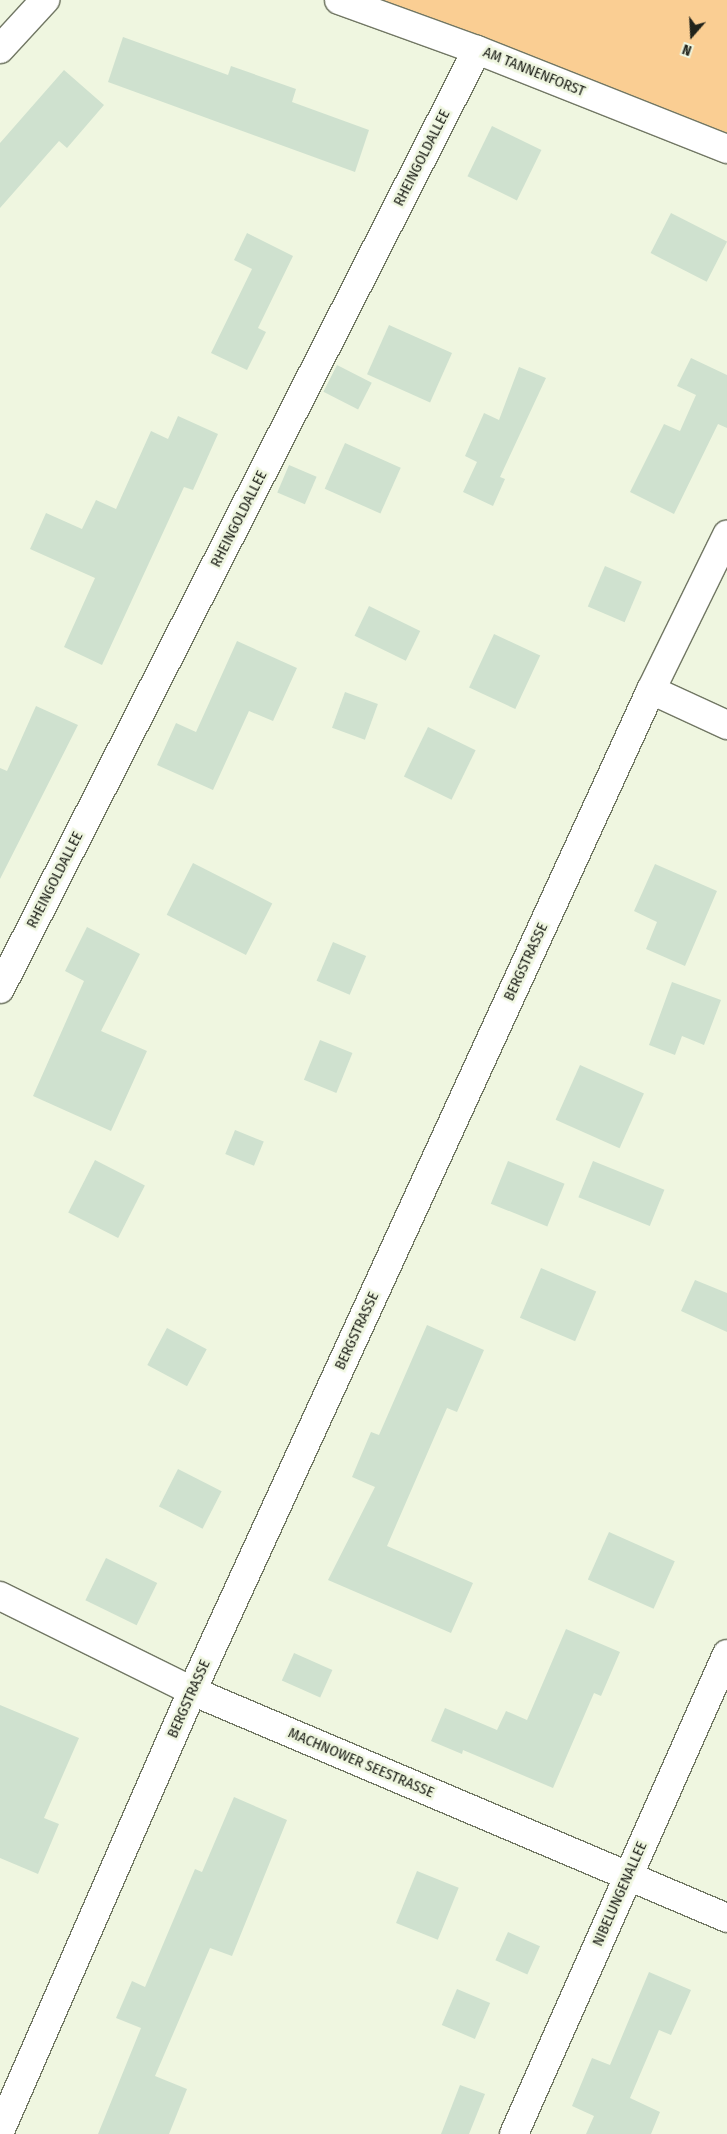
<!DOCTYPE html>
<style>
body{margin:0}
#map{position:relative;width:727px;height:2134px;overflow:hidden;background:#eff6e0;font-family:"Fira Sans Condensed",sans-serif}
div>[style]{position:absolute}
.green>*{inset:0;background:#face93}
.building>*{inset:0;background:#cfe1cf;transform-origin:0 0}
.roads{filter:drop-shadow(1px 0 #717764) drop-shadow(-1px 0 #717764) drop-shadow(0 1px #717764) drop-shadow(0 -1px #717764)}
.street>*{height:28px;margin:-14px;padding:0 14px;transform-origin:14px;border-radius:14px;background:#fff}
span{translate:-50% -50%;white-space:nowrap;text-align:center;line-height:1.15;-webkit-text-stroke:5px #eff6e0;paint-order:stroke}
.street-label{font-size:15px;color:#20231b}
.north{position:absolute;left:667px;top:10px;width:50px;height:50px;-webkit-text-stroke:4px #eff6e0;paint-order:stroke;rotate:199deg;font-size:14px;font-weight:700;line-height:20px;text-align:center;color:#20231b}
.north::after{content:'';display:block;margin:auto;width:18px;height:22px;background:#20231b;clip-path:polygon(50% 0,100% 100%,50% 72%,0 100%)}
</style>
<div id="map">
<div class="green">
<div style="clip-path:polygon(339px 0,727px 0,727px 149px)"></div>
</div>
<div class="building">
<div style="clip-path:polygon(123px 37px,228px 75px,231px 66px,296px 89px,292px 102px,369px 130px,355px 172px,108px 82px)"></div>
<div style="clip-path:polygon(64px 70px,104px 105px,67px 148px,59px 141px,0 208px,0 143px)"></div>
<div style="left:492px;top:126px;width:55px;height:56px;rotate:26deg"></div>
<div style="left:671px;top:213px;width:63px;height:45px;rotate:27deg"></div>
<div style="clip-path:polygon(247px 233px,293px 256px,258px 328px,266px 332px,247px 370px,211px 353px,252px 269px,234px 260px)"></div>
<div style="left:389px;top:325px;width:69px;height:54px;rotate:24deg"></div>
<div style="clip-path:polygon(691px 358px,727px 375px,727px 428px,718px 424px,674px 514px,630px 492px,664px 424px,680px 431px,696px 395px,677px 386px)"></div>
<div style="left:337px;top:365px;width:39px;height:30px;rotate:27deg"></div>
<div style="clip-path:polygon(519px 367px,546px 378px,500px 477px,505px 479px,493px 506px,463px 492px,477px 462px,465px 456px,484px 413px,499px 420px)"></div>
<div style="clip-path:polygon(178px 416px,218px 434px,193px 490px,184px 487px,102px 665px,64px 647px,95px 578px,30px 549px,46px 513px,82px 529px,96px 500px,116px 509px,151px 431px,168px 439px)"></div>
<div style="left:345px;top:443px;width:61px;height:50px;rotate:24deg"></div>
<div style="left:289px;top:465px;width:30px;height:30px;rotate:23deg"></div>
<div style="left:605px;top:566px;width:40px;height:44px;rotate:23deg"></div>
<div style="left:369px;top:606px;width:57px;height:33px;rotate:26deg"></div>
<div style="left:494px;top:634px;width:51px;height:59px;rotate:25deg"></div>
<div style="clip-path:polygon(237px 641px,297px 668px,273px 721px,249px 711px,213px 790px,157px 765px,176px 723px,196px 732px)"></div>
<div style="left:345px;top:692px;width:35px;height:38px;rotate:20deg"></div>
<div style="clip-path:polygon(36px 706px,78px 725px,0 879px,0 768px,7px 771px)"></div>
<div style="left:428px;top:727px;width:53px;height:55px;rotate:26deg"></div>
<div style="left:193px;top:863px;width:89px;height:58px;rotate:27deg"></div>
<div style="clip-path:polygon(655px 864px,717px 891px,685px 966px,646px 949px,657px 922px,634px 911px)"></div>
<div style="clip-path:polygon(87px 927px,140px 954px,101px 1031px,147px 1051px,111px 1131px,33px 1096px,84px 981px,65px 971px)"></div>
<div style="left:333px;top:942px;width:36px;height:42px;rotate:23deg"></div>
<div style="clip-path:polygon(672px 982px,721px 1000px,704px 1045px,682px 1036px,675px 1055px,649px 1045px)"></div>
<div style="left:320px;top:1040px;width:35px;height:43px;rotate:22deg"></div>
<div style="left:580px;top:1065px;width:70px;height:60px;rotate:24deg"></div>
<div style="left:235px;top:1130px;width:31px;height:26px;rotate:22deg"></div>
<div style="left:95px;top:1160px;width:56px;height:59px;rotate:27deg"></div>
<div style="left:508px;top:1161px;width:61px;height:46px;rotate:22deg"></div>
<div style="left:593px;top:1161px;width:77px;height:39px;rotate:22deg"></div>
<div style="left:541px;top:1268px;width:60px;height:54px;rotate:23deg"></div>
<div style="clip-path:polygon(695px 1280px,727px 1293px,727px 1332px,681px 1311px)"></div>
<div style="clip-path:polygon(427px 1325px,484px 1350px,457px 1412px,447px 1408px,387px 1546px,473px 1583px,451px 1633px,328px 1580px,375px 1487px,352px 1477px,371px 1432px,379px 1435px)"></div>
<div style="left:167px;top:1328px;width:45px;height:42px;rotate:28deg"></div>
<div style="left:178px;top:1469px;width:49px;height:42px;rotate:27deg"></div>
<div style="left:609px;top:1532px;width:72px;height:52px;rotate:24deg"></div>
<div style="left:106px;top:1558px;width:57px;height:47px;rotate:26deg"></div>
<div style="clip-path:polygon(566px 1629px,620px 1652px,601px 1696px,594px 1693px,553px 1788px,463px 1750px,462px 1754px,431px 1741px,445px 1708px,497px 1730px,506px 1711px,527px 1720px)"></div>
<div style="left:294px;top:1653px;width:42px;height:30px;rotate:24deg"></div>
<div style="clip-path:polygon(0 1705px,79px 1738px,44px 1818px,59px 1824px,38px 1874px,0 1858px)"></div>
<div style="clip-path:polygon(234px 1797px,287px 1820px,232px 1956px,210px 1948px,155px 2076px,187px 2089px,169px 2134px,98px 2134px,141px 2028px,116px 2018px,132px 1981px,145px 1987px,195px 1869px,202px 1872px)"></div>
<div style="left:417px;top:1871px;width:45px;height:56px;rotate:22deg"></div>
<div style="left:508px;top:1932px;width:35px;height:31px;rotate:24deg"></div>
<div style="clip-path:polygon(649px 1972px,691px 1990px,671px 2035px,659px 2030px,630px 2098px,660px 2112px,651px 2134px,586px 2134px,594px 2116px,572px 2106px,592px 2058px,610px 2065px)"></div>
<div style="left:457px;top:1989px;width:36px;height:39px;rotate:23deg"></div>
<div style="clip-path:polygon(460px 2085px,485px 2094px,469px 2134px,441px 2134px)"></div>
</div>
<div class="roads">
<div class="street">
<div style="left:339px;top:0;width:147px;rotate:19.9deg"></div>
<div style="left:477px;top:50px;width:269px;rotate:21.6deg"></div>
<div style="left:0;top:49px;width:67px;rotate:-47.4deg"></div>
<div style="left:651px;top:690px;width:84px;rotate:24.7deg"></div>
<div style="left:0;top:989px;width:1053px;rotate:-63.07deg"></div>
<div style="left:0;top:1596px;width:214px;rotate:26.3deg"></div>
<div style="left:192px;top:1691px;width:581px;rotate:22.99deg"></div>
<div style="left:0;top:2131px;width:480px;rotate:-66.4deg"></div>
<div style="left:192px;top:1691px;width:1101px;rotate:-65.37deg"></div>
<div style="left:651px;top:690px;width:173px;rotate:-63.9deg"></div>
<div style="left:514px;top:2134px;width:525px;rotate:-66.07deg"></div>
</div>
</div>
<div class="street-label">
<span style="left:534px;top:72px;rotate:22deg">AM TANNENFORST</span>
<span style="left:422px;top:158px;rotate:-63deg">RHEINGOLDALLEE</span>
<span style="left:239px;top:519px;rotate:-63deg">RHEINGOLDALLEE</span>
<span style="left:55px;top:880px;rotate:-63deg">RHEINGOLDALLEE</span>
<span style="left:526px;top:962px;rotate:-65deg">BERGSTRASSE</span>
<span style="left:357px;top:1331px;rotate:-65deg">BERGSTRASSE</span>
<span style="left:189px;top:1699px;rotate:-66deg">BERGSTRASSE</span>
<span style="left:361px;top:1763px;rotate:23deg">MACHNOWER SEESTRASSE</span>
<span style="left:620px;top:1894px;rotate:-66deg">NIBELUNGENALLEE</span>
</div>
<div class="north">N</div>
</div>
